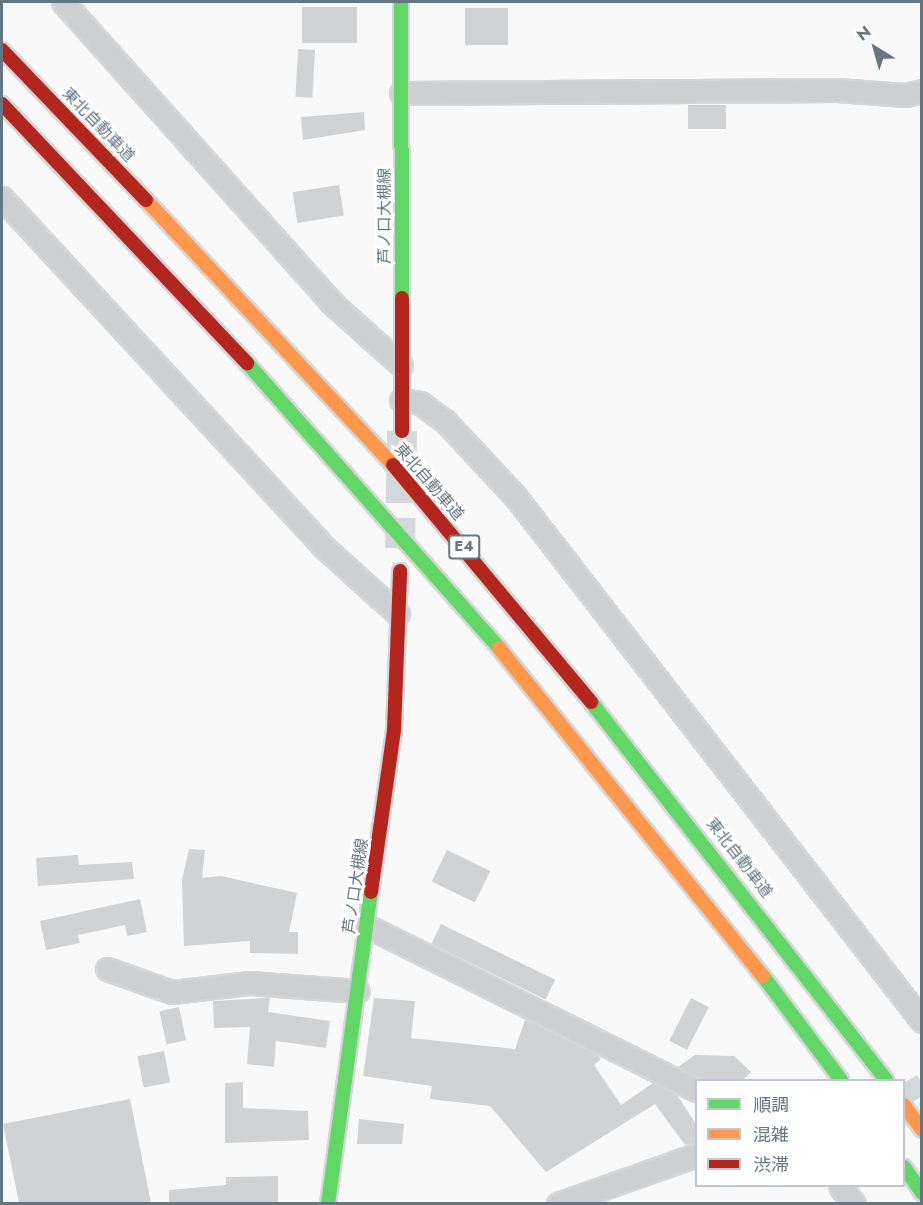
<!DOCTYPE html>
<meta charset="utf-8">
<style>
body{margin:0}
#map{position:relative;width:923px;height:1205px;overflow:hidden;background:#f9f9f9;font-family:Jost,"Noto Sans JP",sans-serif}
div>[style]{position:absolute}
.building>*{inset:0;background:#d0d2d3;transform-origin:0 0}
.street-tunnel>*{height:21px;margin-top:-10.5px;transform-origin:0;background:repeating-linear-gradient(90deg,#d4d8dc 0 21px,transparent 0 31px)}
.secondary-tunnel>*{height:30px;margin-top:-15px;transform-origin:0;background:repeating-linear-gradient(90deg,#d4d8dc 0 30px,transparent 0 45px)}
.roads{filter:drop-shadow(2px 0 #d5d6d7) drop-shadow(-2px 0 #d5d6d7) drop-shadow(0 2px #d5d6d7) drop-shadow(0 -2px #d5d6d7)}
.street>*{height:21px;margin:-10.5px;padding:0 10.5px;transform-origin:10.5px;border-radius:10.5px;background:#cecfd0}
.fast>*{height:14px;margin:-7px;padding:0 7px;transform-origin:7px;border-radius:7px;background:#63d668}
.slow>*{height:14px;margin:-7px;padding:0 7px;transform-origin:7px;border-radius:7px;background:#ff974d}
.jam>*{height:14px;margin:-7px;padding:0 7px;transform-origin:7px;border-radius:7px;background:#b3261e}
span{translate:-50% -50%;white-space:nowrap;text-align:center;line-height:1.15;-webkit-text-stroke:6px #fff;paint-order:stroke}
.shield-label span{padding:2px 4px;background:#fff;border:2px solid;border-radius:4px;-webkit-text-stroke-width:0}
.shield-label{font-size:15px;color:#657683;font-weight:700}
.street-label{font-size:16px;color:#657683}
.frame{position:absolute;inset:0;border:3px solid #657683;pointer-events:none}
.legend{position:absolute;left:695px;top:1079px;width:210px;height:108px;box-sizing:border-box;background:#fff;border:2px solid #c1c8cd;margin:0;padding:8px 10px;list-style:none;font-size:18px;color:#657683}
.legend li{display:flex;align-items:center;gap:12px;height:30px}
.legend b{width:30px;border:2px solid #c1c8cd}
.north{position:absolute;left:845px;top:18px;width:60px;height:60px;-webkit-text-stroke:4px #fff;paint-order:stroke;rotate:323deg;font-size:16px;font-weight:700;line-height:24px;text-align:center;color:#657683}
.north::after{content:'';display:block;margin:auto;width:21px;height:27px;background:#657683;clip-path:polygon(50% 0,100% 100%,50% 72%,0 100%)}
</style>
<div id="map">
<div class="building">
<div style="left:302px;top:7px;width:55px;height:36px"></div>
<div style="left:508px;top:8px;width:37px;height:43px;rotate:90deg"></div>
<div style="left:298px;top:49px;width:17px;height:48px;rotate:3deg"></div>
<div style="left:688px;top:105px;width:38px;height:24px"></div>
<div style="clip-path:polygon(364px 112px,365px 130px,303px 140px,301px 117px)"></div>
<div style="left:339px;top:185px;width:31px;height:47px;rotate:81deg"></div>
<div style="clip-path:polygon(189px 849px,205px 850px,202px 878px,221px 876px,297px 893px,289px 932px,298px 932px,298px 954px,250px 953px,250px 941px,184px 946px,182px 880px)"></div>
<div style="left:447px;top:850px;width:48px;height:35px;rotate:26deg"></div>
<div style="clip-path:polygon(78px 855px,79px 865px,132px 862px,134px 879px,38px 886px,36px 858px)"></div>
<div style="clip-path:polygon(140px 899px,147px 932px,127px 936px,125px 925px,78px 935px,80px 943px,46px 950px,40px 921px)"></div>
<div style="left:441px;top:924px;width:127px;height:22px;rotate:26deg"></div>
<div style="clip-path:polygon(270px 998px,268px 1012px,330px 1021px,326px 1048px,276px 1041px,274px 1067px,247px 1064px,250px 1027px,214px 1028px,213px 1001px)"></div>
<div style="clip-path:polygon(374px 998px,415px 1001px,411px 1038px,515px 1049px,525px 1020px,532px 1023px,597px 1055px,601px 1059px,594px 1065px,621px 1105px,653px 1083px,677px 1095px,696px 1124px,696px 1143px,685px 1145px,655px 1104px,546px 1172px,490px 1106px,430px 1099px,432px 1086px,363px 1076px)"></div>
<div style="left:691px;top:998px;width:20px;height:48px;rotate:27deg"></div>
<div style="left:179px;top:1007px;width:34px;height:20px;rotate:78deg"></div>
<div style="left:164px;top:1051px;width:32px;height:27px;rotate:79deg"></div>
<div style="clip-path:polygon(695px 1055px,734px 1056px,751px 1072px,743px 1080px,704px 1080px,678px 1067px)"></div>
<div style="clip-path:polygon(243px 1082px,243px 1108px,308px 1111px,309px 1140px,225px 1143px,225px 1083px)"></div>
<div style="clip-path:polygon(130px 1099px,151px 1203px,19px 1203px,3px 1124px)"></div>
<div style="clip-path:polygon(359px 1119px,404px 1124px,402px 1144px,357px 1144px)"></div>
<div style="clip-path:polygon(278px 1176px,278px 1203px,169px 1203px,169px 1190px,226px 1185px,226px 1177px)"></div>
</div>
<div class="street-tunnel">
<div style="left:904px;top:1094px;width:21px;rotate:-29deg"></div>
</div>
<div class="secondary-tunnel">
<div style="left:400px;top:548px;width:117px;rotate:-89deg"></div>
</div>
<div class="roads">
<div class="street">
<div style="left:63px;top:2px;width:407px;rotate:48.2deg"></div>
<div style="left:334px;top:305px;width:90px;rotate:41.8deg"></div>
<div style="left:401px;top:93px;width:436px;rotate:-0.4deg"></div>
<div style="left:837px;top:90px;width:68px;rotate:4.2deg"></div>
<div style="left:905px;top:95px;width:17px;rotate:-13deg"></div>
<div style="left:2px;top:198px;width:478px;rotate:47.3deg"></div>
<div style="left:326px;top:549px;width:97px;rotate:42.1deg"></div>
<div style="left:401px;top:400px;width:19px;rotate:9deg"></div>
<div style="left:420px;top:403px;width:31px;rotate:36deg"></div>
<div style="left:445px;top:421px;width:103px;rotate:47deg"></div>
<div style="left:515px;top:496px;width:664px;rotate:52.22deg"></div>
<div style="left:367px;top:926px;width:368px;rotate:26.5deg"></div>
<div style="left:107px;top:969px;width:69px;rotate:19.5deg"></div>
<div style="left:172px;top:992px;width:79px;rotate:-6.6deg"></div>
<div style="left:250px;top:983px;width:108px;rotate:4.2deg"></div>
<div style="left:840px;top:1186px;width:23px;rotate:52deg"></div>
<div style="left:558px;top:1204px;width:146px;rotate:-19.5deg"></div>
</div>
<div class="fast">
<div style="left:401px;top:2px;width:296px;rotate:89.8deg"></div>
<div style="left:247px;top:363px;width:380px;rotate:48.5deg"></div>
<div style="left:591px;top:702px;width:479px;rotate:52deg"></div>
<div style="left:763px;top:976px;width:130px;rotate:53.1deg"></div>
<div style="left:904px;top:1167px;width:32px;rotate:55deg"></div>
<div style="left:328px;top:1204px;width:315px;rotate:-82.2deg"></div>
</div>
<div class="slow">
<div style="left:146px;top:200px;width:362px;rotate:47deg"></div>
<div style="left:499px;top:648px;width:421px;rotate:51.2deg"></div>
<div style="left:904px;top:1105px;width:31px;rotate:54deg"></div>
</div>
<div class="jam">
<div style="left:2px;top:50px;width:208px;rotate:46.2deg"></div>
<div style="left:2px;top:104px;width:357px;rotate:46.6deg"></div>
<div style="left:402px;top:298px;width:133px;rotate:90deg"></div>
<div style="left:393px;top:465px;width:309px;rotate:50.1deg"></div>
<div style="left:371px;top:892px;width:164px;rotate:-81.9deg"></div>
<div style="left:394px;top:730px;width:159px;rotate:-87.8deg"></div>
</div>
</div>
<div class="shield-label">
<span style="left:464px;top:547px">E4</span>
</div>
<div class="street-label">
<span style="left:98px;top:125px;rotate:46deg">東北自動車道</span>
<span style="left:385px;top:216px;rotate:-90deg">芦ノ口大槻線</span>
<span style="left:429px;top:482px;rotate:49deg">東北自動車道</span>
<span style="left:739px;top:858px;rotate:52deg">東北自動車道</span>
<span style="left:356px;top:886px;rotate:-82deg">芦ノ口大槻線</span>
</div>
<div class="frame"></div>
<ul class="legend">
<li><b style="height:8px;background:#63d668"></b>順調</li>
<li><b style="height:8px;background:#ff974d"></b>混雑</li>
<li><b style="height:8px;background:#b3261e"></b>渋滞</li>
</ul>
<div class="north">N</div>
</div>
